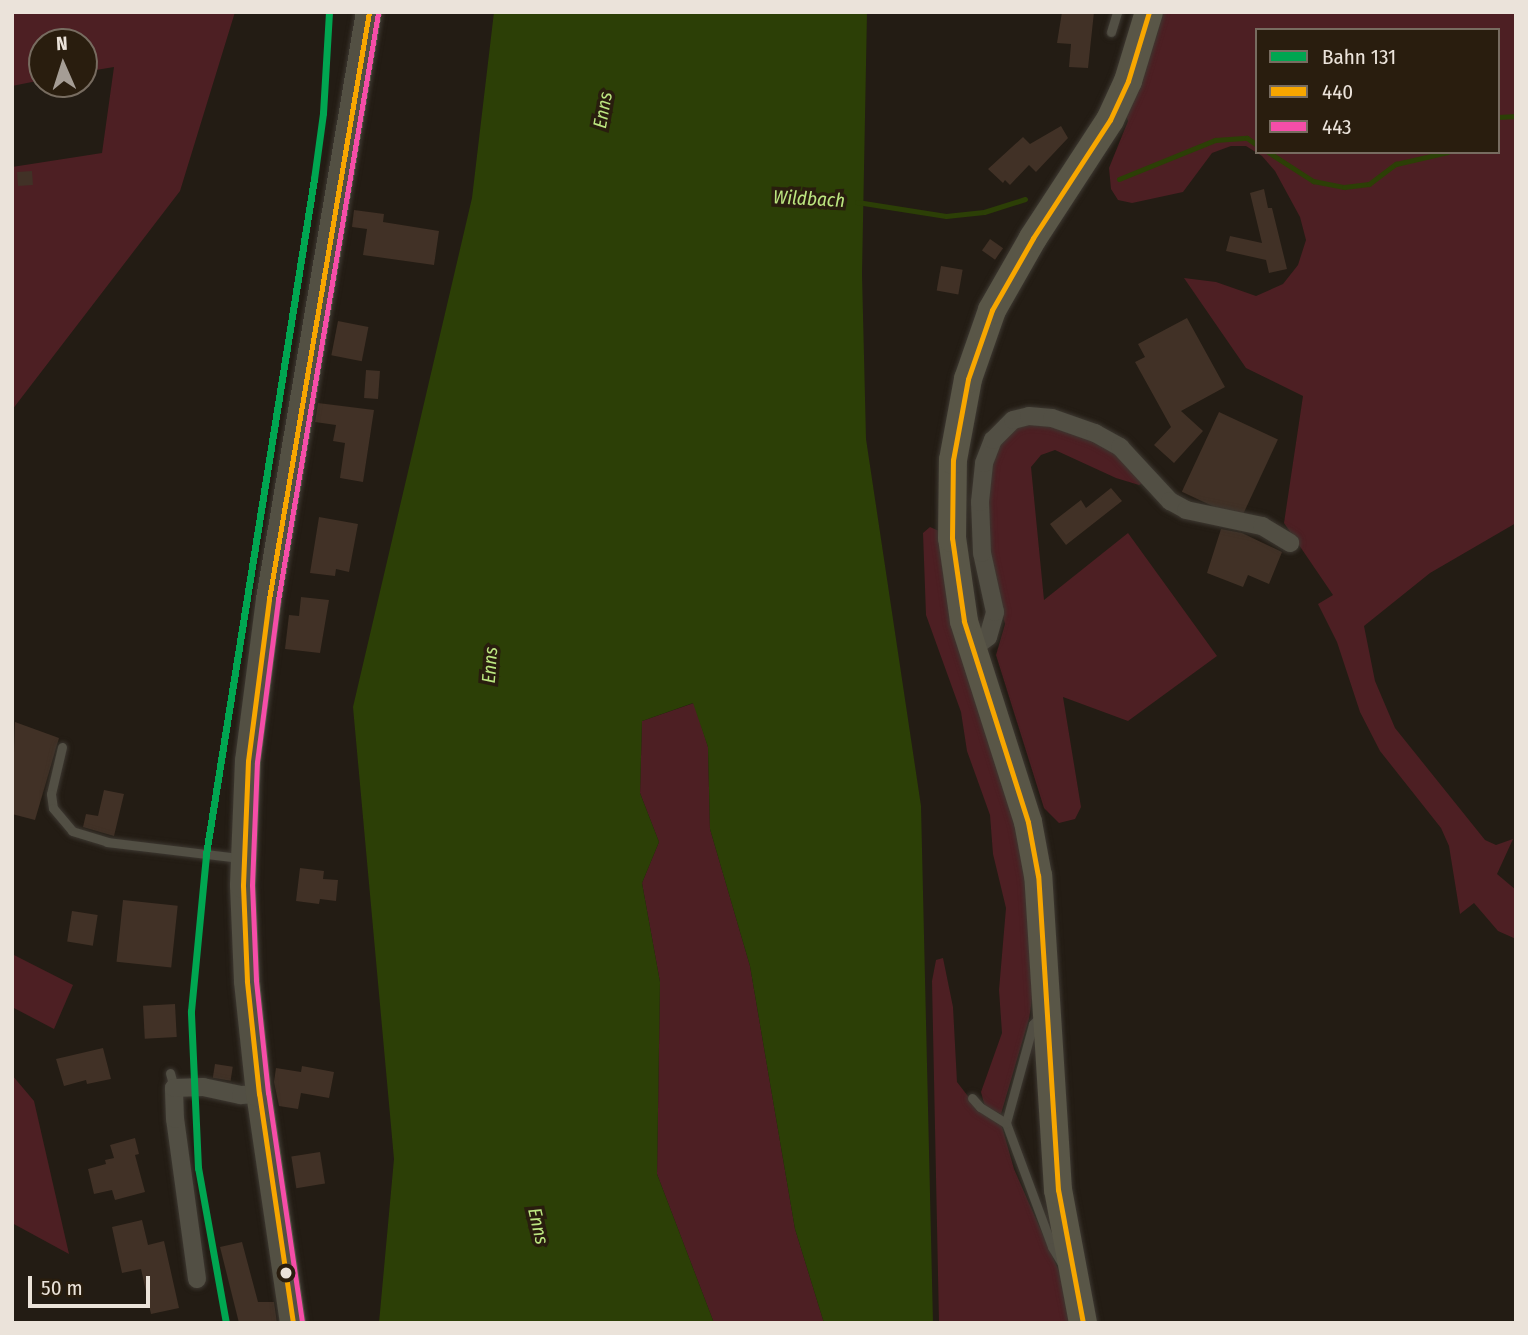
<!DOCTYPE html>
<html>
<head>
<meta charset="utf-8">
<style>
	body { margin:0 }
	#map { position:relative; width:1528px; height:1335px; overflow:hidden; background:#231c14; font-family:"Fira Sans Condensed",sans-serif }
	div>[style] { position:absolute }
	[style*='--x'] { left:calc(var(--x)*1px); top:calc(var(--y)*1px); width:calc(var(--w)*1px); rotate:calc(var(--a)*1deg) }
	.green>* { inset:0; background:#4d1f23 }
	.water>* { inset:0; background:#2c3f06 }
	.stream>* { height:5px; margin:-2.5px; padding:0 2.5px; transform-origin:2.5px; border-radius:2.5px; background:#2c3f06 }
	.building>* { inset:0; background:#413126; transform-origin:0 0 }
	.roads { filter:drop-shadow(0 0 2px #3d3831) drop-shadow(0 0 2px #3d3831) }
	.lane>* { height:9px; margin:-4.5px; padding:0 4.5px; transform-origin:4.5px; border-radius:4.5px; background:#524f44 }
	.street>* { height:18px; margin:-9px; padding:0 9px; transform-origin:9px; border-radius:9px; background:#524f44 }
	.secondary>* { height:26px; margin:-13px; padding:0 13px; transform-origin:13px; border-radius:13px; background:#535043 }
	.primary>* { height:28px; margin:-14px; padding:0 14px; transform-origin:14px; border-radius:14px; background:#595647 }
	.bus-1>* { height:5px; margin:-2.5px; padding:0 2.5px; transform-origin:2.5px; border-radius:2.5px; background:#f7a600 }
	.bus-2>* { height:5px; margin:-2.5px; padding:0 2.5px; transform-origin:2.5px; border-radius:2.5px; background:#f54da8 }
	.rail-1>* { height:7px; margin:-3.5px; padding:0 3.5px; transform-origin:3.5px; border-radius:3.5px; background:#00a651 }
	.dots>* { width:19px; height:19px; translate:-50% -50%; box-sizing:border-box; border:4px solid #291d0e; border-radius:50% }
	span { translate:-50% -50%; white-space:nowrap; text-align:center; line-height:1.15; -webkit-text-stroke:7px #291d0e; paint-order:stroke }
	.water-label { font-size:19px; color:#bce680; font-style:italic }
	.frame { position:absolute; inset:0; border:14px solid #ebe3da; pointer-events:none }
	.legend { position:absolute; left:1255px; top:28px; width:245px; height:126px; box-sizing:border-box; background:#291d0e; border:2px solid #776c60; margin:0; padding:9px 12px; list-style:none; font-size:21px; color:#ebe3da }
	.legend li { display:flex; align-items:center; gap:14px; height:35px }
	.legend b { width:35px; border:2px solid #776c60 }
	.north { position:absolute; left:28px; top:28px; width:70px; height:70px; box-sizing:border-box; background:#291d0e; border:2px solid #776c60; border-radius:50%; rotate:357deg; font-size:19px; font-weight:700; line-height:28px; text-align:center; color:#ebe3da }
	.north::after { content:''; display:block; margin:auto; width:24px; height:32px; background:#a59d95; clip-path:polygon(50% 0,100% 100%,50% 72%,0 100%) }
	.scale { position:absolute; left:28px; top:1276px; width:122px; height:32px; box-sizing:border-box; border:4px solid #ebe3da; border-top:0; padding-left:9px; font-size:21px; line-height:24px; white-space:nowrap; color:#ebe3da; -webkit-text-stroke:5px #291d0e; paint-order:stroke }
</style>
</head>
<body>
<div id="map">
	<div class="green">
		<div style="clip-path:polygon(12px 12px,235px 12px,180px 191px,12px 410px,12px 167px,102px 153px,114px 67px,84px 72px,84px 42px,42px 42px,42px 80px,12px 86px)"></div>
		<div style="clip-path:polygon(evenodd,1162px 12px,1516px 12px,1516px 523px,1430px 573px,1364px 626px,1375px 681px,1395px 728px,1485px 840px,1496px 845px,1513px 839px,1497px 874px,1516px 890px,1516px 939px,1498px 931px,1474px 903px,1460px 914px,1449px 846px,1441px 828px,1380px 751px,1360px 712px,1337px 642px,1318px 604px,1333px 595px,1284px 523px,1303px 396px,1246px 368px,1184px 278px,1216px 282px,1256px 296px,1283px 284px,1298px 265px,1306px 240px,1300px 217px,1275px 171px,1262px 156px,1246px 146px,1231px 146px,1212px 153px,1183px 192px,1132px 203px,1118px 200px,1111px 189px,1109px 168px,1128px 121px,1124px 111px,1157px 35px,1162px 12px,1257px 30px,1498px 30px,1498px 152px,1257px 152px,1257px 30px)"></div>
		<div style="clip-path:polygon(1036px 421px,1104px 441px,1143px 483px,1139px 485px,1116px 478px,1055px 450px,1041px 455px,1031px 467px,1044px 600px,1128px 533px,1217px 656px,1128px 721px,1063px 697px,1081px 807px,1075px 819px,1059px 823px,1044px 808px,996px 655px,1005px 624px,991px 569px,986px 482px,1002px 433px)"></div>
		<div style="clip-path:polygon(930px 527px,939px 531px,1023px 850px,1034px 986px,1029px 1019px,1001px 1114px,985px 1107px,981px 1092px,1002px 1033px,999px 990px,1006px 908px,993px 854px,990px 815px,967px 751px,961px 712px,926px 615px,923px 533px)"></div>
		<div style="clip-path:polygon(694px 703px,708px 747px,710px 829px,750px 966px,795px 1229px,824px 1323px,714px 1323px,657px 1174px,660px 982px,642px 883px,659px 842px,640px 793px,642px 721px)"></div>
		<div style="clip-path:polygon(12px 954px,73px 985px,54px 1029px,12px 1007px)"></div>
		<div style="clip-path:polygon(943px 958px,953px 1007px,957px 1082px,981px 1113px,1001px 1123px,1014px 1169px,1062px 1278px,1073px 1323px,939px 1323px,932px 981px,936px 960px)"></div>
		<div style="clip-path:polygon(12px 1075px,34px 1101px,69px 1254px,12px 1223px)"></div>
	</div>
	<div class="water">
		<div style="clip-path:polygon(494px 12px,867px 12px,862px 274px,866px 439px,921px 806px,933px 1323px,824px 1323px,795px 1229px,750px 966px,710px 829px,708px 747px,693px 703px,642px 721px,640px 793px,659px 842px,642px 883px,660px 982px,657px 1174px,714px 1323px,379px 1323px,394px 1159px,353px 707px,472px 198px)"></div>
	</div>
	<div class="stream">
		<div style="--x:1498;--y:117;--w:18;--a:-3"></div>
		<div style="--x:1268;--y:152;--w:54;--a:32.8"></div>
		<div style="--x:1313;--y:181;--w:32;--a:11"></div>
		<div style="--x:1344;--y:187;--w:25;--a:-7"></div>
		<div style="--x:1369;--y:184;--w:34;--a:-37"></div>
		<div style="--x:1396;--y:164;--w:53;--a:-13"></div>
		<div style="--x:1119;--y:179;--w:104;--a:-22.1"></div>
		<div style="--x:1215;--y:140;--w:32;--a:-4"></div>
		<div style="--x:1247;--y:138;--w:12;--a:35"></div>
		<div style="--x:857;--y:202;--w:90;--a:8.9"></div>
		<div style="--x:946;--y:216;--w:38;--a:-6"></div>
		<div style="--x:984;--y:212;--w:43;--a:-17.6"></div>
	</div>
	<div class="building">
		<div style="clip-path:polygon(1062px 12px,1094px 12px,1088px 68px,1069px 67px,1071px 44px,1057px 43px)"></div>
		<div style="clip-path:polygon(1061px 126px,1068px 138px,1036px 172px,1029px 165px,1010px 185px,1005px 180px,1003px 183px,988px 169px,1023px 137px,1030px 144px)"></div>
		<div style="left:32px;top:171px;width:14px;height:15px;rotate:86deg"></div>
		<div style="clip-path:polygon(1264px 189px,1268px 208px,1272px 208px,1287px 269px,1269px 273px,1266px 260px,1226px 251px,1230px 236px,1262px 243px,1250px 193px)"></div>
		<div style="clip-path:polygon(354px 210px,384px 214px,383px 222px,439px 231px,434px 265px,363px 255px,367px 229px,352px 227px)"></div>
		<div style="left:990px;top:239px;width:16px;height:14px;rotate:35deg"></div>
		<div style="left:941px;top:266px;width:22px;height:25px;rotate:10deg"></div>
		<div style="clip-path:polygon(1187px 318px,1225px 387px,1181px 411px,1203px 431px,1174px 463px,1154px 445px,1171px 427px,1135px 362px,1145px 357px,1138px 344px)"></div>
		<div style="left:338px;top:321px;width:31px;height:35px;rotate:11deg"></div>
		<div style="left:366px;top:370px;width:14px;height:28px;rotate:4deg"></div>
		<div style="clip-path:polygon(318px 403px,374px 410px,363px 482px,340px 478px,345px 443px,333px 441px,336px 425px,315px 422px)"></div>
		<div style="left:1219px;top:412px;width:65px;height:88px;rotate:25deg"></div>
		<div style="clip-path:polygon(1111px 488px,1122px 501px,1066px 545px,1050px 524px,1081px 500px,1086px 508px)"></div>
		<div style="clip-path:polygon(319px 517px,358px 524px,349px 572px,336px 569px,335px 576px,310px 573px)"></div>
		<div style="clip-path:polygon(1221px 529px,1242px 533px,1282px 552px,1269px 584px,1248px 575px,1243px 587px,1207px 573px)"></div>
		<div style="clip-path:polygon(301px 597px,329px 600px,320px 653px,285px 649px,289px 615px,299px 616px)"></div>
		<div style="clip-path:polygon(15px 722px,59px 738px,35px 820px,12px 814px)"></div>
		<div style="clip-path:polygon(104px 790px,124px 794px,114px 836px,83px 827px,86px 814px,98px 816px)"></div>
		<div style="clip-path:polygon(300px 868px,324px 871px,323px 879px,338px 880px,336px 901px,320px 899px,319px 904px,296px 901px)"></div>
		<div style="left:123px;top:900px;width:55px;height:62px;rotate:6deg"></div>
		<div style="left:72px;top:911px;width:26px;height:31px;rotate:9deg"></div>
		<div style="left:175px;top:1004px;width:33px;height:32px;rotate:87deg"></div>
		<div style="clip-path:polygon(103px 1048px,111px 1079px,87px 1084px,86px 1080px,64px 1086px,56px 1059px)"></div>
		<div style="left:215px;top:1064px;width:18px;height:14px;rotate:9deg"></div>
		<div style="clip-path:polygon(302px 1066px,334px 1072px,329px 1098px,301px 1093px,298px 1109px,279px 1106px,274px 1082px,276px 1068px,301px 1072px)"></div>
		<div style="clip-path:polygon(135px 1138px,139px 1154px,135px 1155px,145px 1192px,115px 1200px,112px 1190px,94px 1194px,88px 1169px,106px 1164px,105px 1160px,114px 1158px,110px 1145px)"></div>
		<div style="left:320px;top:1152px;width:32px;height:29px;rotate:81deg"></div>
		<div style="clip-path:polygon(142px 1220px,148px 1245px,164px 1241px,179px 1308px,151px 1314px,141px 1269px,122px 1273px,112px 1227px)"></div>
		<div style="clip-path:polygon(242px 1242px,258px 1302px,274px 1302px,277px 1323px,239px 1323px,220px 1247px)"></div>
	</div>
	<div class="roads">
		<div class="lane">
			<div style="--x:1111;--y:32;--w:21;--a:-73"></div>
			<div style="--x:62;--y:747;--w:48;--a:103.2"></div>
			<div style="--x:51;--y:794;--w:14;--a:82"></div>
			<div style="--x:53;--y:808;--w:30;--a:50"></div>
			<div style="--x:72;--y:831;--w:37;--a:17"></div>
			<div style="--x:107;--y:842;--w:134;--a:6.9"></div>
			<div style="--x:1042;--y:1015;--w:13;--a:135"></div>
			<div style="--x:1033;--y:1024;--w:103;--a:105.3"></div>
			<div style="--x:1006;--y:1123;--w:132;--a:69.6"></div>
			<div style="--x:1052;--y:1247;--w:21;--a:59"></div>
			<div style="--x:170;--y:1073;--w:16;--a:75"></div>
			<div style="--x:972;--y:1098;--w:12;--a:48"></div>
			<div style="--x:980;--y:1107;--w:31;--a:32"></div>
		</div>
		<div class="street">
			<div style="--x:972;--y:649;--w:20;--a:-37"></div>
			<div style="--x:988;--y:637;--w:26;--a:-74"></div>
			<div style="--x:995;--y:612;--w:60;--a:-102.4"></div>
			<div style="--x:982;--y:553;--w:51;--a:-92.2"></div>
			<div style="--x:980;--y:502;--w:39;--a:-84"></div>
			<div style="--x:984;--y:463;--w:25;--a:-69"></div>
			<div style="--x:993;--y:440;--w:28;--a:-45"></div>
			<div style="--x:1013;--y:420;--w:16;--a:-14"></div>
			<div style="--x:1029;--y:416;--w:23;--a:5"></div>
			<div style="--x:1052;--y:418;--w:46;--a:19.2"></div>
			<div style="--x:1095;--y:433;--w:29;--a:29"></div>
			<div style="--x:1120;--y:447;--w:74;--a:47.2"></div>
			<div style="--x:1170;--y:501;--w:18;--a:29"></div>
			<div style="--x:1186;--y:510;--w:78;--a:11.9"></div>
			<div style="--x:1262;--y:526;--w:33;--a:31"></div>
			<div style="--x:197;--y:1279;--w:162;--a:-97.8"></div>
			<div style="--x:175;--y:1119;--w:31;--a:-92"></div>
			<div style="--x:174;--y:1088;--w:29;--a:-2"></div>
			<div style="--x:203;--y:1087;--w:39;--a:12"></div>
			<div style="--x:241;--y:1095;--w:18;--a:-3"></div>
		</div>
		<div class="secondary">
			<div style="--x:293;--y:1323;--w:232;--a:-98.4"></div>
			<div style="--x:259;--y:1094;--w:114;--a:-96.1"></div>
			<div style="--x:247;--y:981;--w:96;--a:-92.4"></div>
			<div style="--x:243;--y:885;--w:124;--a:-87.7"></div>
			<div style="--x:248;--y:761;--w:163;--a:-82.6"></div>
			<div style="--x:269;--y:599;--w:595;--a:-80.33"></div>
		</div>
		<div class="primary">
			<div style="--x:1083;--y:1323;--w:135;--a:-100.6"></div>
			<div style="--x:1058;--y:1190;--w:315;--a:-93.6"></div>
			<div style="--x:1038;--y:876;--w:55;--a:-100.5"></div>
			<div style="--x:1028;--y:822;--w:211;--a:-107.7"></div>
			<div style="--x:964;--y:621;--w:84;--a:-98.2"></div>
			<div style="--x:952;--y:538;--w:78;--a:-89.3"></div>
			<div style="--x:953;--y:460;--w:82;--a:-79.5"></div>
			<div style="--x:968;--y:379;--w:73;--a:-70.8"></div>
			<div style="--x:992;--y:310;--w:83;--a:-60.3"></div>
			<div style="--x:1033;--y:238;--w:141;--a:-56.9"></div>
			<div style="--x:1110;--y:120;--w:43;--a:-65.2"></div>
			<div style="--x:1128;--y:81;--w:72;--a:-73.1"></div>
		</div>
	</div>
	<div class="bus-1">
		<div style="--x:293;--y:1323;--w:232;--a:-98.4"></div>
		<div style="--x:259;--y:1094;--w:114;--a:-96.1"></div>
		<div style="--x:247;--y:981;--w:96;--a:-92.4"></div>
		<div style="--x:243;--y:885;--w:124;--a:-87.7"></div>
		<div style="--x:248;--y:761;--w:163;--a:-82.6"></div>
		<div style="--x:269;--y:599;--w:595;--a:-80.33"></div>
		<div style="--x:1083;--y:1323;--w:135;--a:-100.6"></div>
		<div style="--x:1058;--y:1190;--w:315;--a:-93.6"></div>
		<div style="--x:1038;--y:876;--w:55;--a:-100.5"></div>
		<div style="--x:1028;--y:822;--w:211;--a:-107.7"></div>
		<div style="--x:964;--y:621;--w:84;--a:-98.2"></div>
		<div style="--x:952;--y:538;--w:78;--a:-89.3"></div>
		<div style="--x:953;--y:460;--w:82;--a:-79.5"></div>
		<div style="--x:968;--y:379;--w:73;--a:-70.8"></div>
		<div style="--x:992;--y:310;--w:83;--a:-60.3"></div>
		<div style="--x:1033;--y:238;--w:141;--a:-56.9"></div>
		<div style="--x:1110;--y:120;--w:43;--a:-65.2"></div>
		<div style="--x:1128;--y:81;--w:72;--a:-73.1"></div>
	</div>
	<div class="bus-2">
		<div style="--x:302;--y:1322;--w:232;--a:-98.4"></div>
		<div style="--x:268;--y:1093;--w:114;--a:-96.1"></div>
		<div style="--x:256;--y:980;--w:95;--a:-92.4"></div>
		<div style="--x:252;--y:885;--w:123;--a:-87.7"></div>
		<div style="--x:257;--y:762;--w:163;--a:-82.6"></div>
		<div style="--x:278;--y:600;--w:595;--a:-80.33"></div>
	</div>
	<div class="rail-1">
		<div style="--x:226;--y:1323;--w:158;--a:-100.2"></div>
		<div style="--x:198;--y:1168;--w:157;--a:-92.6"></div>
		<div style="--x:191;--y:1011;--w:158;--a:-84.5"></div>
		<div style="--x:206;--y:854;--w:684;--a:-80.91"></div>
		<div style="--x:314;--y:179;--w:67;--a:-82.2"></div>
		<div style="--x:323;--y:113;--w:101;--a:-86.6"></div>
	</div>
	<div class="dots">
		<div style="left:286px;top:1273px;background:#ebe3da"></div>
	</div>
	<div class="water-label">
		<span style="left:603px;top:110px;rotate:-80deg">Enns</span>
		<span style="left:809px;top:199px;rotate:3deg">Wildbach</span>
		<span style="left:490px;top:665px;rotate:-86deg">Enns</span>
		<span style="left:538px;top:1226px;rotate:77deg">Enns</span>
	</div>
	<div class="frame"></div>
	<ul class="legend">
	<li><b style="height:9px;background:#00a651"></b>Bahn 131</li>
	<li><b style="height:9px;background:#f7a600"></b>440</li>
	<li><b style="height:9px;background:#f54da8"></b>443</li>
	</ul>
	<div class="north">N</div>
	<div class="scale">50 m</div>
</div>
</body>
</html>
